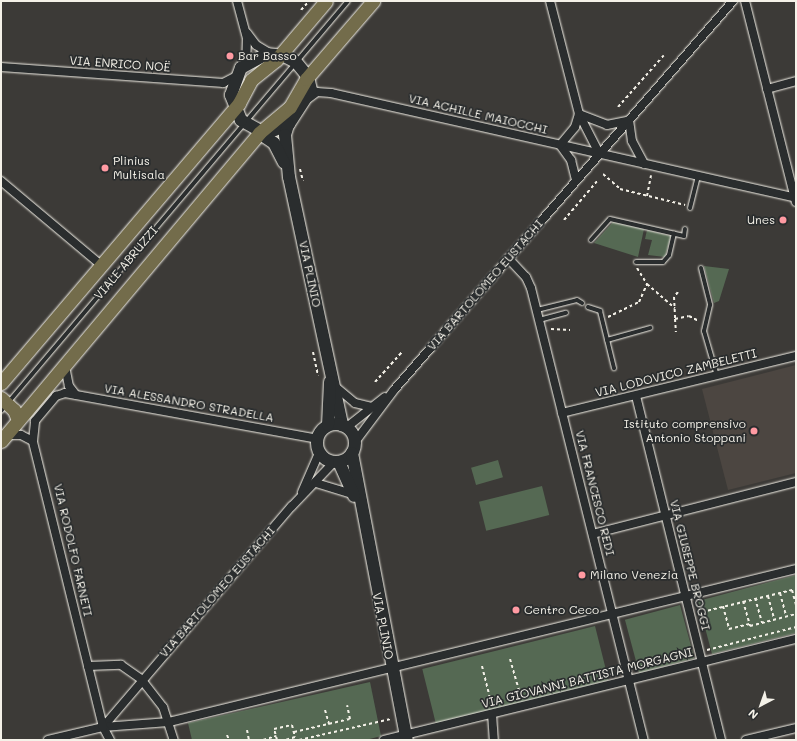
<!DOCTYPE html>
<html>
<head>
<meta charset="utf-8">
<style>
	body { margin:0 }
	#map { position:relative; width:797px; height:741px; overflow:hidden; background:#3c3a37; font-family:Mali,sans-serif }
	div>[style] { position:absolute }
	[style*='--x'] { left:calc(var(--x)*1px); top:calc(var(--y)*1px); width:calc(var(--w)*1px); rotate:calc(var(--a)*1deg) }
	.built>* { inset:0; background:#4c4641 }
	.green>* { inset:0; background:#556953; transform-origin:0 0 }
	.path>* { height:2px; margin-top:-1px; transform-origin:0; background:repeating-linear-gradient(90deg,#f4f1e8 0 3px,transparent 0 6px) }
	.roads { filter:drop-shadow(0 0 1px #f4f1e8) drop-shadow(0 0 1px #f4f1e8) }
	.lane>* { height:4px; margin:-2px; padding:0 2px; transform-origin:2px; border-radius:2px; background:#2a2d2e }
	.street>* { height:8px; margin:-4px; padding:0 4px; transform-origin:4px; border-radius:4px; background:#2a2d2e }
	.secondary>* { height:12px; margin:-6px; padding:0 6px; transform-origin:6px; border-radius:6px; background:#2a2d2e }
	.secondary>.ring { margin:-6px; padding:0; box-sizing:content-box; background:none; border:12px solid #2a2d2e; border-radius:50% }
	.primary>* { height:13px; margin:-6.5px; padding:0 6.5px; transform-origin:6.5px; border-radius:6.5px; background:#736c4b }
	.dots>* { width:11px; height:11px; translate:-50% -50%; box-sizing:border-box; border:2px solid #2a2d2e; border-radius:50% }
	span { translate:-50% -50%; white-space:nowrap; text-align:center; line-height:1.15; -webkit-text-stroke:3.5px #2a2d2e; paint-order:stroke }
	.poi-label { font-size:12px; color:#f4f1e8 }
	.left { translate:0 -50%; text-align:left }
	.right { translate:-100% -50%; text-align:right }
	.street-label { font-size:12px; color:#f4f1e8 }
	.frame { position:absolute; inset:0; border:2px solid #f4f1e8; pointer-events:none }
	.north { position:absolute; left:741px; top:685px; width:40px; height:40px; -webkit-text-stroke:3px #2a2d2e; paint-order:stroke; rotate:221deg; font-size:11px; font-weight:700; line-height:16px; text-align:center; color:#f4f1e8 }
	.north::after { content:''; display:block; margin:auto; width:14px; height:18px; background:#f4f1e8; clip-path:polygon(50% 0,100% 100%,50% 72%,0 100%) }
</style>
</head>
<body>
<div id="map">
	<div class="built">
		<div style="clip-path:polygon(796px 365px,796px 473px,728px 490px,702px 389px)"></div>
	</div>
	<div class="green">
		<div style="clip-path:polygon(613px 222px,644px 229px,638px 257px,594px 243px)"></div>
		<div style="clip-path:polygon(647px 230px,671px 236px,665px 257px,648px 255px,652px 240px,645px 239px)"></div>
		<div style="clip-path:polygon(704px 266px,729px 269px,719px 301px,714px 303px)"></div>
		<div style="left:498px;top:460px;width:18px;height:28px;rotate:74deg"></div>
		<div style="left:542px;top:486px;width:30px;height:65px;rotate:76deg"></div>
		<div style="clip-path:polygon(796px 575px,796px 633px,712px 654px,698px 601px)"></div>
		<div style="left:680px;top:605px;width:55px;height:57px;rotate:75deg"></div>
		<div style="left:595px;top:626px;width:56px;height:178px;rotate:76deg"></div>
		<div style="clip-path:polygon(370px 682px,381px 736px,366px 740px,192px 740px,188px 723px)"></div>
	</div>
	<div class="path">
		<div style="--x:301;--y:10;--w:12;--a:-48"></div>
		<div style="--x:618;--y:107;--w:69;--a:-48.5"></div>
		<div style="--x:300;--y:169;--w:12;--a:76"></div>
		<div style="--x:603;--y:174;--w:23;--a:41"></div>
		<div style="--x:620;--y:189;--w:67;--a:13.8"></div>
		<div style="--x:647;--y:196;--w:21;--a:-79"></div>
		<div style="--x:564;--y:220;--w:52;--a:-49.6"></div>
		<div style="--x:637;--y:268;--w:19;--a:58"></div>
		<div style="--x:647;--y:284;--w:37;--a:41"></div>
		<div style="--x:678;--y:292;--w:6;--a:129"></div>
		<div style="--x:674;--y:297;--w:22;--a:87"></div>
		<div style="--x:675;--y:319;--w:14;--a:-12"></div>
		<div style="--x:689;--y:316;--w:11;--a:27"></div>
		<div style="--x:608;--y:317;--w:34;--a:-26"></div>
		<div style="--x:639;--y:302;--w:20;--a:-66"></div>
		<div style="--x:675;--y:319;--w:13;--a:86"></div>
		<div style="--x:551;--y:329;--w:19;--a:3"></div>
		<div style="--x:313;--y:352;--w:24;--a:78"></div>
		<div style="--x:375;--y:382;--w:40;--a:-48"></div>
		<div style="--x:792;--y:590;--w:16;--a:75"></div>
		<div style="--x:780;--y:593;--w:24;--a:75"></div>
		<div style="--x:768;--y:596;--w:24;--a:75"></div>
		<div style="--x:755;--y:598;--w:25;--a:74"></div>
		<div style="--x:743;--y:601;--w:26;--a:74"></div>
		<div style="--x:750;--y:626;--w:48;--a:-14.6"></div>
		<div style="--x:723;--y:606;--w:24;--a:75"></div>
		<div style="--x:729;--y:629;--w:21;--a:-14"></div>
		<div style="--x:702;--y:612;--w:97;--a:-13.7"></div>
		<div style="--x:707;--y:650;--w:92;--a:-14.5"></div>
		<div style="--x:510;--y:659;--w:33;--a:74"></div>
		<div style="--x:482;--y:666;--w:34;--a:76"></div>
		<div style="--x:635;--y:668;--w:58;--a:-14"></div>
		<div style="--x:575;--y:683;--w:45;--a:-14"></div>
		<div style="--x:325;--y:710;--w:15;--a:74"></div>
		<div style="--x:247;--y:730;--w:10;--a:79"></div>
		<div style="--x:294;--y:732;--w:57;--a:-13.1"></div>
		<div style="--x:350;--y:719;--w:14;--a:-102"></div>
		<div style="--x:227;--y:735;--w:5;--a:68"></div>
		<div style="--x:263;--y:740;--w:14;--a:-17"></div>
		<div style="--x:277;--y:740;--w:11;--a:-105"></div>
		<div style="--x:274;--y:729;--w:18;--a:-13"></div>
		<div style="--x:292;--y:725;--w:12;--a:76"></div>
		<div style="--x:295;--y:737;--w:10;--a:163"></div>
		<div style="--x:299;--y:740;--w:94;--a:-12.9"></div>
	</div>
	<div class="roads">
		<div class="lane">
			<div style="--x:690;--y:208;--w:33;--a:-76"></div>
			<div style="--x:591;--y:240;--w:28;--a:-48"></div>
			<div style="--x:610;--y:219;--w:76;--a:12.9"></div>
			<div style="--x:684;--y:236;--w:7;--a:-82"></div>
			<div style="--x:636;--y:262;--w:27;--a:0"></div>
			<div style="--x:663;--y:262;--w:9;--a:-49"></div>
			<div style="--x:669;--y:255;--w:22;--a:-77"></div>
			<div style="--x:701;--y:268;--w:38;--a:76"></div>
			<div style="--x:710;--y:305;--w:27;--a:103"></div>
			<div style="--x:704;--y:331;--w:47;--a:73.9"></div>
			<div style="--x:588;--y:307;--w:13;--a:18"></div>
			<div style="--x:600;--y:311;--w:59;--a:76.2"></div>
			<div style="--x:537;--y:310;--w:41;--a:-14"></div>
			<div style="--x:577;--y:300;--w:6;--a:31"></div>
			<div style="--x:539;--y:320;--w:28;--a:-15"></div>
			<div style="--x:607;--y:340;--w:45;--a:-15.6"></div>
			<div style="--x:1;--y:411;--w:537;--a:-49.76"></div>
		</div>
		<div class="street">
			<div style="--x:237;--y:1;--w:38;--a:75"></div>
			<div style="--x:247;--y:38;--w:25;--a:92"></div>
			<div style="--x:550;--y:1;--w:117;--a:75.6"></div>
			<div style="--x:579;--y:114;--w:44;--a:62.9"></div>
			<div style="--x:745;--y:1;--w:207;--a:75.8"></div>
			<div style="--x:247;--y:33;--w:15;--a:53"></div>
			<div style="--x:256;--y:45;--w:17;--a:31"></div>
			<div style="--x:1;--y:67;--w:223;--a:4.1"></div>
			<div style="--x:223;--y:83;--w:13;--a:-27"></div>
			<div style="--x:767;--y:89;--w:30;--a:-15"></div>
			<div style="--x:309;--y:98;--w:10;--a:-37"></div>
			<div style="--x:317;--y:92;--w:14;--a:4"></div>
			<div style="--x:331;--y:93;--w:477;--a:12.7"></div>
			<div style="--x:579;--y:114;--w:30;--a:21"></div>
			<div style="--x:607;--y:125;--w:19;--a:-12"></div>
			<div style="--x:629;--y:120;--w:21;--a:82"></div>
			<div style="--x:632;--y:141;--w:26;--a:62"></div>
			<div style="--x:560;--y:145;--w:19;--a:54"></div>
			<div style="--x:571;--y:160;--w:21;--a:76"></div>
			<div style="--x:560;--y:145;--w:23;--a:-50"></div>
			<div style="--x:575;--y:127;--w:14;--a:-73"></div>
			<div style="--x:1;--y:181;--w:131;--a:40"></div>
			<div style="--x:508;--y:258;--w:26;--a:47"></div>
			<div style="--x:526;--y:277;--w:12;--a:66"></div>
			<div style="--x:531;--y:288;--w:466;--a:76"></div>
			<div style="--x:65;--y:366;--w:20;--a:79"></div>
			<div style="--x:69;--y:386;--w:11;--a:52"></div>
			<div style="--x:337;--y:388;--w:23;--a:40"></div>
			<div style="--x:355;--y:403;--w:18;--a:13"></div>
			<div style="--x:636;--y:396;--w:354;--a:76.1"></div>
			<div style="--x:562;--y:413;--w:241;--a:-13.7"></div>
			<div style="--x:347;--y:427;--w:48;--a:-38.3"></div>
			<div style="--x:5;--y:435;--w:16;--a:0"></div>
			<div style="--x:21;--y:435;--w:13;--a:27"></div>
			<div style="--x:355;--y:442;--w:65;--a:-53.1"></div>
			<div style="--x:394;--y:390;--w:516;--a:-48.93"></div>
			<div style="--x:316;--y:483;--w:39;--a:17"></div>
			<div style="--x:302;--y:492;--w:43;--a:-66.4"></div>
			<div style="--x:593;--y:534;--w:210;--a:-14.4"></div>
			<div style="--x:88;--y:666;--w:33;--a:-2"></div>
			<div style="--x:121;--y:665;--w:24;--a:35"></div>
			<div style="--x:141;--y:679;--w:36;--a:52"></div>
			<div style="--x:163;--y:707;--w:35;--a:72"></div>
			<div style="--x:492;--y:714;--w:26;--a:86"></div>
			<div style="--x:103;--y:727;--w:291;--a:-49.5"></div>
			<div style="--x:292;--y:506;--w:61;--a:-46.3"></div>
			<div style="--x:48;--y:740;--w:57;--a:-13.3"></div>
			<div style="--x:103;--y:727;--w:66;--a:-4.3"></div>
			<div style="--x:169;--y:722;--w:645;--a:-13.71"></div>
			<div style="--x:110;--y:740;--w:15;--a:-118"></div>
			<div style="--x:103;--y:727;--w:294;--a:-103.8"></div>
			<div style="--x:33;--y:441;--w:20;--a:-84"></div>
			<div style="--x:35;--y:421;--w:33;--a:-50"></div>
			<div style="--x:56;--y:396;--w:9;--a:-18"></div>
			<div style="--x:65;--y:393;--w:256;--a:10.3"></div>
			<div style="--x:384;--y:740;--w:424;--a:-13.8"></div>
			<div style="--x:746;--y:740;--w:51;--a:-13.5"></div>
		</div>
		<div class="secondary">
			<div style="--x:266;--y:54;--w:18;--a:6"></div>
			<div style="--x:284;--y:56;--w:13;--a:27"></div>
			<div style="--x:296;--y:62;--w:19;--a:51"></div>
			<div style="--x:308;--y:77;--w:13;--a:77"></div>
			<div style="--x:311;--y:90;--w:40;--a:122.9"></div>
			<div style="--x:289;--y:124;--w:25;--a:157"></div>
			<div style="--x:266;--y:134;--w:29;--a:-151"></div>
			<div style="--x:241;--y:120;--w:27;--a:-112"></div>
			<div style="--x:231;--y:95;--w:29;--a:-70"></div>
			<div style="--x:241;--y:68;--w:29;--a:-29"></div>
			<div style="--x:288;--y:125;--w:10;--a:107"></div>
			<div style="--x:285;--y:135;--w:42;--a:84.6"></div>
			<div style="--x:289;--y:177;--w:254;--a:77.9"></div>
			<div style="--x:259;--y:133;--w:18;--a:34"></div>
			<div style="--x:274;--y:143;--w:22;--a:63"></div>
			<div class="ring" style="left:317px;top:424px;width:26px;height:26px"></div>
			<div style="--x:328;--y:425;--w:43;--a:-87.3"></div>
			<div style="--x:352;--y:453;--w:292;--a:79.2"></div>
			<div style="--x:339;--y:462;--w:37;--a:66"></div>
		</div>
		<div class="primary">
			<div style="--x:1;--y:383;--w:367;--a:-49.6"></div>
			<div style="--x:239;--y:103;--w:26;--a:-62"></div>
			<div style="--x:251;--y:80;--w:32;--a:-39"></div>
			<div style="--x:276;--y:60;--w:77;--a:-49.7"></div>
			<div style="--x:1;--y:398;--w:18;--a:43"></div>
			<div style="--x:14;--y:410;--w:11;--a:68"></div>
			<div style="--x:1;--y:441;--w:402;--a:-50"></div>
			<div style="--x:259;--y:133;--w:40;--a:-40"></div>
			<div style="--x:290;--y:107;--w:32;--a:-60"></div>
			<div style="--x:306;--y:79;--w:103;--a:-49.3"></div>
		</div>
	</div>
	<div class="dots">
		<div style="left:230px;top:56px;background:#ff9aa2"></div>
		<div style="left:105px;top:168px;background:#ff9aa2"></div>
		<div style="left:783px;top:220px;background:#ff9aa2"></div>
		<div style="left:754px;top:431px;background:#ff9aa2"></div>
		<div style="left:582px;top:575px;background:#ff9aa2"></div>
		<div style="left:516px;top:610px;background:#ff9aa2"></div>
	</div>
	<div class="poi-label">
		<span class="left" style="left:238px;top:56px">Bar Basso</span>
		<span class="left" style="left:113px;top:168px">Plinius<br>Multisala</span>
		<span class="right" style="left:775px;top:220px">Unes</span>
		<span class="right" style="left:746px;top:431px">Istituto comprensivo<br>Antonio Stoppani</span>
		<span class="left" style="left:590px;top:575px">Milano Venezia</span>
		<span class="left" style="left:524px;top:610px">Centro Ceco</span>
	</div>
	<div class="street-label">
		<span style="left:120px;top:64px;rotate:4deg">VIA ENRICO NOË</span>
		<span style="left:478px;top:114px;rotate:13deg">VIA ACHILLE MAIOCCHI</span>
		<span style="left:126px;top:263px;rotate:-50deg">VIALE ABRUZZI</span>
		<span style="left:310px;top:274px;rotate:78deg">VIA PLINIO</span>
		<span style="left:485px;top:285px;rotate:-49deg">VIA BARTOLOMEO EUSTACHI</span>
		<span style="left:676px;top:373px;rotate:-14deg">VIA LODOVICO ZAMBELETTI</span>
		<span style="left:189px;top:403px;rotate:10deg">VIA ALESSANDRO STRADELLA</span>
		<span style="left:595px;top:493px;rotate:76deg">VIA FRANCESCO REDI</span>
		<span style="left:73px;top:550px;rotate:77deg">VIA RODOLFO FARNETI</span>
		<span style="left:690px;top:565px;rotate:76deg">VIA GIUSEPPE BROGGI</span>
		<span style="left:217px;top:592px;rotate:-49deg">VIA BARTOLOMEO EUSTACHI</span>
		<span style="left:383px;top:626px;rotate:79deg">VIA PLINIO</span>
		<span style="left:587px;top:678px;rotate:-14deg">VIA GIOVANNI BATTISTA MORGAGNI</span>
	</div>
	<div class="frame"></div>
	<div class="north">N</div>
</div>
</body>
</html>
